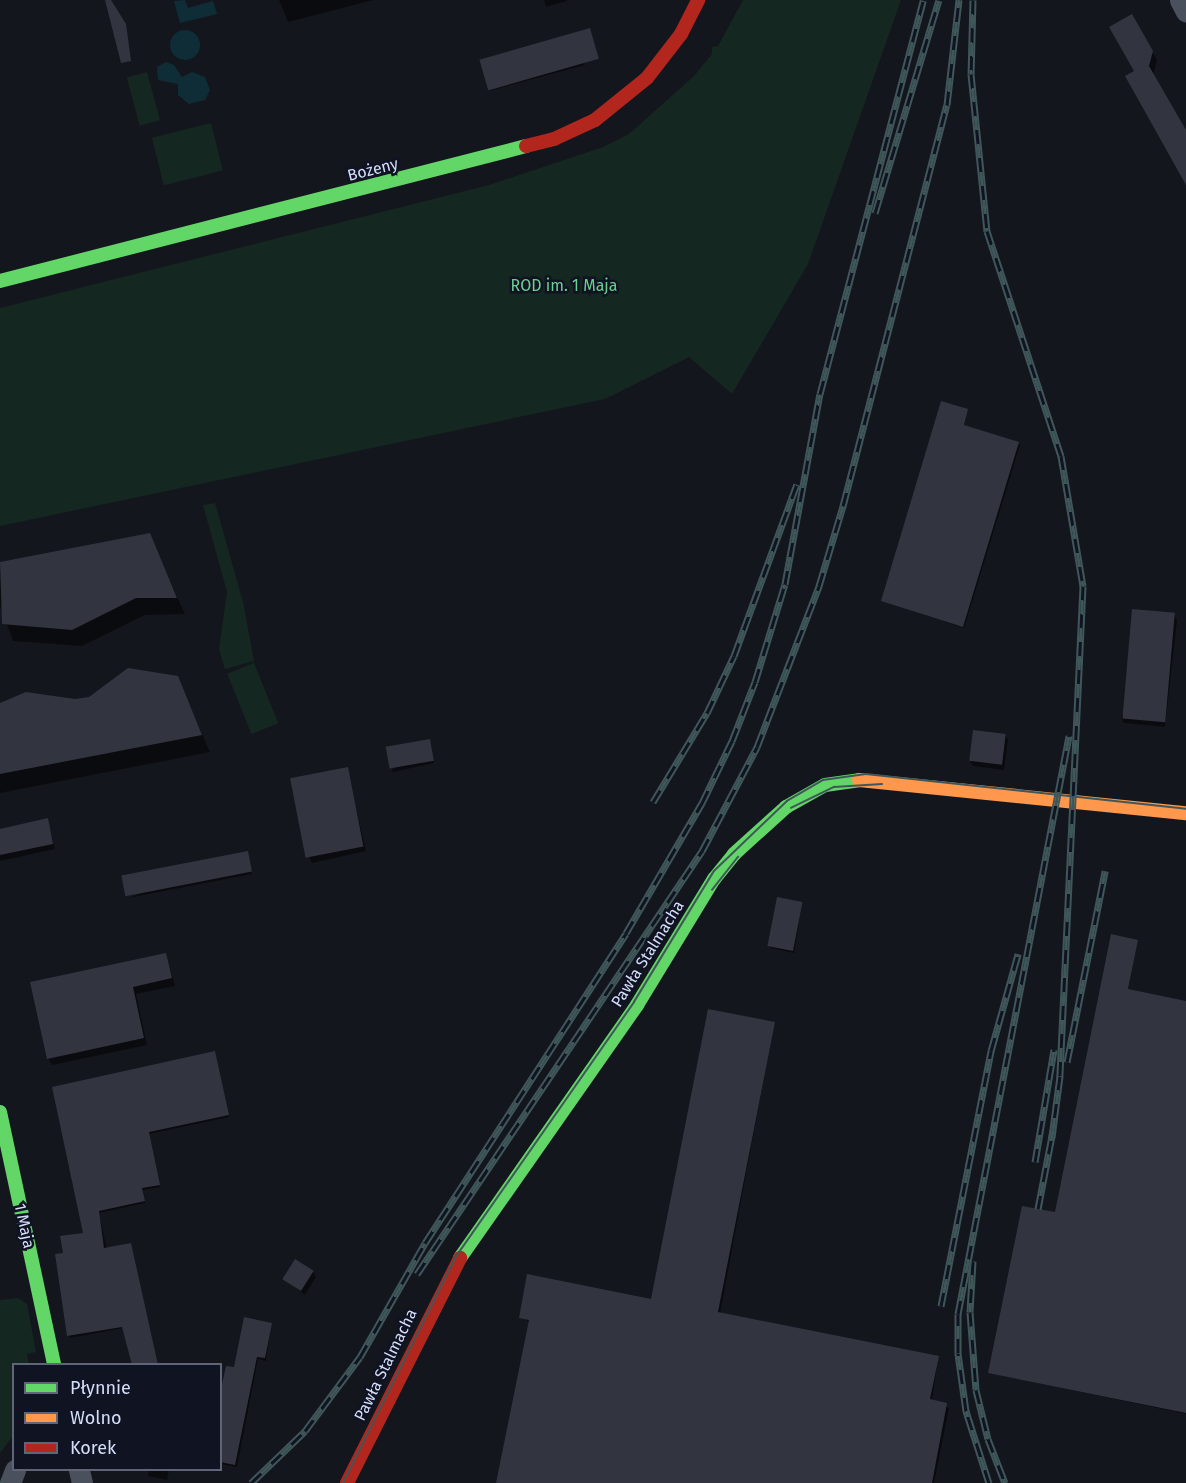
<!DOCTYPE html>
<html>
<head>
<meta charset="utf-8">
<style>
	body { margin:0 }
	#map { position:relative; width:1186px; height:1483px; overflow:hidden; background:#14161d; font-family:"Fira Sans",sans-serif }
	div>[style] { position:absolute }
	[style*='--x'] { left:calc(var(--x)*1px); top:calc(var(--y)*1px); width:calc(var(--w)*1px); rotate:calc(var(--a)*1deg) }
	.green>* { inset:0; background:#142720; transform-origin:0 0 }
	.water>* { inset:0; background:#0f2d37 }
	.round { border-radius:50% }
	.shadow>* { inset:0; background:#0007 }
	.building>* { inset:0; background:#32353f; transform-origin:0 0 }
	.street>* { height:21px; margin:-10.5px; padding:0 10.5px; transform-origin:10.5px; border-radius:10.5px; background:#4a505c }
	.fast>* { height:14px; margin:-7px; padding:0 7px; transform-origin:7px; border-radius:7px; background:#63d668 }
	.slow>* { height:14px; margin:-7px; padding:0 7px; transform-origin:7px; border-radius:7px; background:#ff974d }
	.jam>* { height:14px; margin:-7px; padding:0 7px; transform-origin:7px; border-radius:7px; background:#b3261e }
	.tram>* { height:1.5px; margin:-0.75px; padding:0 0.75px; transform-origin:0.75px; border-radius:0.75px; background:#3f5759 }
	.rail>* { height:7px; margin-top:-3.5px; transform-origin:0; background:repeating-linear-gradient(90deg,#101321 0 14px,#3f5759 0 28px); box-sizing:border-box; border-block:2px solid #3f5759 }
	span { translate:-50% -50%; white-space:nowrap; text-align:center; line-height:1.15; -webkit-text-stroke:5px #101321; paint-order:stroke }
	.street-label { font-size:16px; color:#d5defa }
	.park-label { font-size:16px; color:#6ad191 }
	.legend { position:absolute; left:12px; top:1363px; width:210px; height:108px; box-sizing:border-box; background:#101321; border:2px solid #5f6478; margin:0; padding:8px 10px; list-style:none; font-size:18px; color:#d5defa }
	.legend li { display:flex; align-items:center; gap:12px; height:30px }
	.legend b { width:30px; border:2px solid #5f6478 }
</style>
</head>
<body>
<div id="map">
	<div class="green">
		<div style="clip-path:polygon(743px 0,901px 0,808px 264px,732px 394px,689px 357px,605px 399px,0 526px,0 308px,489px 185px,603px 147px,629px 134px,694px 76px,712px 54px,712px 47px,718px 46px)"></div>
		<div style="left:147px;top:72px;width:50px;height:21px;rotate:75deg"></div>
		<div style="left:211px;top:123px;width:49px;height:61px;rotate:76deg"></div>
		<div style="clip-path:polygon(215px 503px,243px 602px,254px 661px,225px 669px,219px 649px,227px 592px,203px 505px)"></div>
		<div style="left:254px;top:663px;width:65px;height:29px;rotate:68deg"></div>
		<div style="clip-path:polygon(18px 1298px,27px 1304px,36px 1352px,27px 1354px,29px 1364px,14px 1364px,13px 1436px,0 1453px,0 1300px)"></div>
	</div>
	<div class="water">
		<div style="clip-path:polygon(185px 0,188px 8px,213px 1px,217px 14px,180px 23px,174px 1px)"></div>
		<div class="round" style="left:170px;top:30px;width:30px;height:30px"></div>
		<div style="clip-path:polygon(166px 62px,174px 65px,182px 77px,192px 72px,205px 77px,210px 90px,205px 100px,189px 104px,178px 95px,178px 84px,158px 80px,157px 67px)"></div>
	</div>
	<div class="shadow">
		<div style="clip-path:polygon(279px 0,373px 0,288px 22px)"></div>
		<div style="clip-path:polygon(544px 0,567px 0,567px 1px,546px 7px)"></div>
		<div style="clip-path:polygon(1131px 16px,1157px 60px,1153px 75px,1186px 134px,1186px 183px,1136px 72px)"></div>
		<div style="clip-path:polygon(576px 35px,585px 65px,489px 91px,488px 89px)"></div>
		<div style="clip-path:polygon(967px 410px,964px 427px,1020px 445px,964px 628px,882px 601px)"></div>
		<div style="clip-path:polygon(149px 535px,185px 614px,145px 615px,82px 646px,13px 641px,0 606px,0 564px)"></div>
		<div style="clip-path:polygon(1174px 615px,1177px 620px,1165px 727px,1124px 723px,1121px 717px)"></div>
		<div style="clip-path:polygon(177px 678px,210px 752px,0 793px,0 705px,75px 701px)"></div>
		<div style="clip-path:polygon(1005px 735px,1008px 740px,1004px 770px,973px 766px,970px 761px)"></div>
		<div style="clip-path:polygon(430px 743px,434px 763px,393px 772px,392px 770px)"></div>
		<div style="clip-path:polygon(347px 769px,366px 851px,312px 863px,309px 857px)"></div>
		<div style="clip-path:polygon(47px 820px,55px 849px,0 861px,0 830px)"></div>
		<div style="clip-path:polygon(248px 855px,252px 874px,128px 898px)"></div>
		<div style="clip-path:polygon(802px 903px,794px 953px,771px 948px,769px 946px)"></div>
		<div style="clip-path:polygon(1137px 941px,1128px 991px,1186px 1003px,1186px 1414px,990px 1373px,1057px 1214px)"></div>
		<div style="clip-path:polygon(166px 955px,175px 986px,136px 994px,147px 1045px,52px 1065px,48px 1058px)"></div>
		<div style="clip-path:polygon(774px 1024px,720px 1314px,938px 1358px,932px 1401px,949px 1408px,934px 1483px,498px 1483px,530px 1322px,520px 1317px,652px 1301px)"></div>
		<div style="clip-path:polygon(215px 1055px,229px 1117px,149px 1134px,160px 1187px,143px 1190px,145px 1203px,99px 1213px,124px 1328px,70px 1338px,57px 1256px,65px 1254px,85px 1234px,53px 1088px)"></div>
		<div style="clip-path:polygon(313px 1272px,316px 1277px,305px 1295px,284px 1279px)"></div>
		<div style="clip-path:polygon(271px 1324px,266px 1361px,258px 1359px,237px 1467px,220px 1464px,220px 1401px)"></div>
		<div style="clip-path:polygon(149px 1470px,169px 1470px,167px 1480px,148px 1476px)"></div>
	</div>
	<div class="building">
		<div style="clip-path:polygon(105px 0,111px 0,126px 24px,131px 61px,121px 63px)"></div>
		<div style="clip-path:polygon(1132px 14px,1153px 51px,1149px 66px,1186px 130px,1186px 185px,1125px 76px,1134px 71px,1109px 27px)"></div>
		<div style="left:590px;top:28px;width:32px;height:115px;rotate:74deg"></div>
		<div style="clip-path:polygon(941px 401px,968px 409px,964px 425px,1019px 442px,963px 627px,881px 601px)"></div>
		<div style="clip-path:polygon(150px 533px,177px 598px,136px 598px,72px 630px,2px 624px,0 562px)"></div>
		<div style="left:1132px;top:609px;width:43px;height:110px;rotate:5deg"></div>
		<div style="clip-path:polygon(128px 668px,178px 676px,202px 735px,0 774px,0 703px,26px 692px,75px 699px,89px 697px)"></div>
		<div style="left:973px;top:730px;width:33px;height:31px;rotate:7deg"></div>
		<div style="left:430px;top:739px;width:22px;height:45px;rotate:80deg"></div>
		<div style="left:348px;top:767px;width:81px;height:59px;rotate:79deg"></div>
		<div style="clip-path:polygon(48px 818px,53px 844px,0 855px,0 829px)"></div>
		<div style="left:248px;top:851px;width:21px;height:129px;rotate:79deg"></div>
		<div style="left:777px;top:897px;width:26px;height:50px;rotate:11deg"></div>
		<div style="clip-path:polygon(1111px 934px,1138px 940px,1128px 989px,1186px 1001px,1186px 1413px,988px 1373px,1022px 1206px,1055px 1212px)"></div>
		<div style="clip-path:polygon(166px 953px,172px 978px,133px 987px,144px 1038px,47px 1059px,30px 982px)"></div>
		<div style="clip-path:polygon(708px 1009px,775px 1022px,718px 1312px,939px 1356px,930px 1399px,947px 1403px,932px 1483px,496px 1483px,529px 1320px,519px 1318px,527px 1274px,651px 1299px)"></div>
		<div style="clip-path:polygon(215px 1051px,229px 1115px,149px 1132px,160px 1185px,142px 1188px,145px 1201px,99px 1211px,104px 1248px,131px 1243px,158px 1365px,132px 1365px,122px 1327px,67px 1336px,55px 1254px,63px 1253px,60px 1236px,83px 1233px,52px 1087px)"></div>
		<div style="left:295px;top:1259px;width:22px;height:24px;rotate:32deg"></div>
		<div style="clip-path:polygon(244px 1317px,272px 1323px,265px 1358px,257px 1357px,235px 1465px,220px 1462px,220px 1393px,226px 1366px,234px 1367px)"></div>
	</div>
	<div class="street">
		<div style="--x:1180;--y:0;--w:13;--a:63"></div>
		<div style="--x:79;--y:1470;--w:13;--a:77"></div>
		<div style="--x:10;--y:1483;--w:14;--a:-69"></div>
	</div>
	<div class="fast">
		<div style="--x:0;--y:281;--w:543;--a:-14.39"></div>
		<div style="--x:0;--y:1112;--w:258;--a:77.9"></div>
		<div style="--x:460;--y:1258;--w:309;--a:-55"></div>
		<div style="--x:637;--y:1005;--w:148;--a:-58.6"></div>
		<div style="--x:714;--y:879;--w:32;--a:-51"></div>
		<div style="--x:734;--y:854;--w:70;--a:-42.1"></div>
		<div style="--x:786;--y:807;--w:45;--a:-29.4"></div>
		<div style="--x:825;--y:785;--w:34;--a:-8"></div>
	</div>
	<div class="slow">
		<div style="--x:859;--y:780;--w:329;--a:5.8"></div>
	</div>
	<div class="jam">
		<div style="--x:526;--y:146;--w:29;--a:-14"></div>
		<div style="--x:554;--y:139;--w:45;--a:-24.9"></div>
		<div style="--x:595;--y:120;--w:67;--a:-38.9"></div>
		<div style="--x:647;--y:78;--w:56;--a:-52.3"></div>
		<div style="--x:681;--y:34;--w:38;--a:-63"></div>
		<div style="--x:347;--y:1483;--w:252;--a:-63.3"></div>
	</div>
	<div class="tram">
		<div style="--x:791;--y:808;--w:48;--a:-26"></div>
		<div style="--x:834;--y:787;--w:48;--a:-3.6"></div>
		<div style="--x:712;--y:890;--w:42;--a:-51.8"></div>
		<div style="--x:0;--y:1482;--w:3;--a:18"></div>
		<div style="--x:343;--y:1483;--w:251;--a:-63.5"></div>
		<div style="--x:455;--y:1258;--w:312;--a:-55"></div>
		<div style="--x:634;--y:1002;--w:153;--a:-58.6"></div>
		<div style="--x:714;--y:871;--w:101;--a:-43.8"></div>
		<div style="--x:787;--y:801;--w:42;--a:-30.3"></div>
		<div style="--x:823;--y:780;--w:43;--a:-7.9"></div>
		<div style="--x:866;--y:774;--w:322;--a:6.2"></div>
	</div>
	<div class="rail">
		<div style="--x:973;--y:0;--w:74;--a:91.5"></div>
		<div style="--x:971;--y:74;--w:158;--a:84.2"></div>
		<div style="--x:987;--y:231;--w:237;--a:71.8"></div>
		<div style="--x:1061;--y:456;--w:132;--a:80.4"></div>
		<div style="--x:1083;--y:586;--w:491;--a:92.7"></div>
		<div style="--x:1060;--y:1076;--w:62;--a:97.5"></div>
		<div style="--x:875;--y:213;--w:222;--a:-73.3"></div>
		<div style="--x:653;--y:802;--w:104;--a:-58.8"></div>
		<div style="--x:707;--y:713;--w:63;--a:-64.7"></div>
		<div style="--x:734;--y:656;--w:183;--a:-69.9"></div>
		<div style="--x:1067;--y:1062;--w:195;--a:-78.7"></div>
		<div style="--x:1035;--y:1162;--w:114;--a:-80.4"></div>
		<div style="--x:1038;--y:1209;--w:80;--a:-79.2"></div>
		<div style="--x:973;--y:1261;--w:51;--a:93.4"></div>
		<div style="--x:970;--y:1312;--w:78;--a:85.6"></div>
		<div style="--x:976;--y:1390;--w:50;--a:76.2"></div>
		<div style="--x:988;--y:1439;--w:47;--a:68.9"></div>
		<div style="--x:417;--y:1274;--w:510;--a:-56.03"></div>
		<div style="--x:702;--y:851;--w:118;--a:-62.1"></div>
		<div style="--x:757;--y:747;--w:173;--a:-68.9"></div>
		<div style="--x:819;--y:586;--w:84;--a:-73.3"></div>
		<div style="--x:843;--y:506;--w:414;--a:-75.5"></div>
		<div style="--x:947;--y:105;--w:106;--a:-83.5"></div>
		<div style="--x:941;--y:1306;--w:260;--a:-78.9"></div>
		<div style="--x:991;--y:1051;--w:101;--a:-74.4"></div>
		<div style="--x:251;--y:1483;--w:75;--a:-43.9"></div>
		<div style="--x:305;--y:1431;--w:92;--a:-53.4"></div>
		<div style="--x:360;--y:1357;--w:131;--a:-60.3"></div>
		<div style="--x:425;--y:1243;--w:369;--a:-57"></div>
		<div style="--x:626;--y:933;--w:151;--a:-59.7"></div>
		<div style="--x:702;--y:803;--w:69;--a:-64.2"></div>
		<div style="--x:732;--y:741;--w:63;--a:-68.7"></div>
		<div style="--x:755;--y:682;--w:102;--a:-73"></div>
		<div style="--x:785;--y:584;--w:193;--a:-79.6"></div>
		<div style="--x:820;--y:394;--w:407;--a:-75.3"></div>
		<div style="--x:989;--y:1483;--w:76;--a:-107.7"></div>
		<div style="--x:966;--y:1411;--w:59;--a:-97.9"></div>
		<div style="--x:958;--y:1353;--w:39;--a:-90"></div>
		<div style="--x:958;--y:1314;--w:589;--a:-79.13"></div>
	</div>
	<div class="street-label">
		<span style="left:373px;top:170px;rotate:-14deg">Bożeny</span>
		<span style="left:648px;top:954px;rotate:-58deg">Pawła Stalmacha</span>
		<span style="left:24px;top:1226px;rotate:78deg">1 Maja</span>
		<span style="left:386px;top:1365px;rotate:-64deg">Pawła Stalmacha</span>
	</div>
	<div class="park-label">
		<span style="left:564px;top:286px">ROD im. 1 Maja</span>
	</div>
	<ul class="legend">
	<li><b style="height:8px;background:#63d668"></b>Płynnie</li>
	<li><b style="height:8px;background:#ff974d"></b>Wolno</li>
	<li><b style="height:8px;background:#b3261e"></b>Korek</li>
	</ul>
</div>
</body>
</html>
